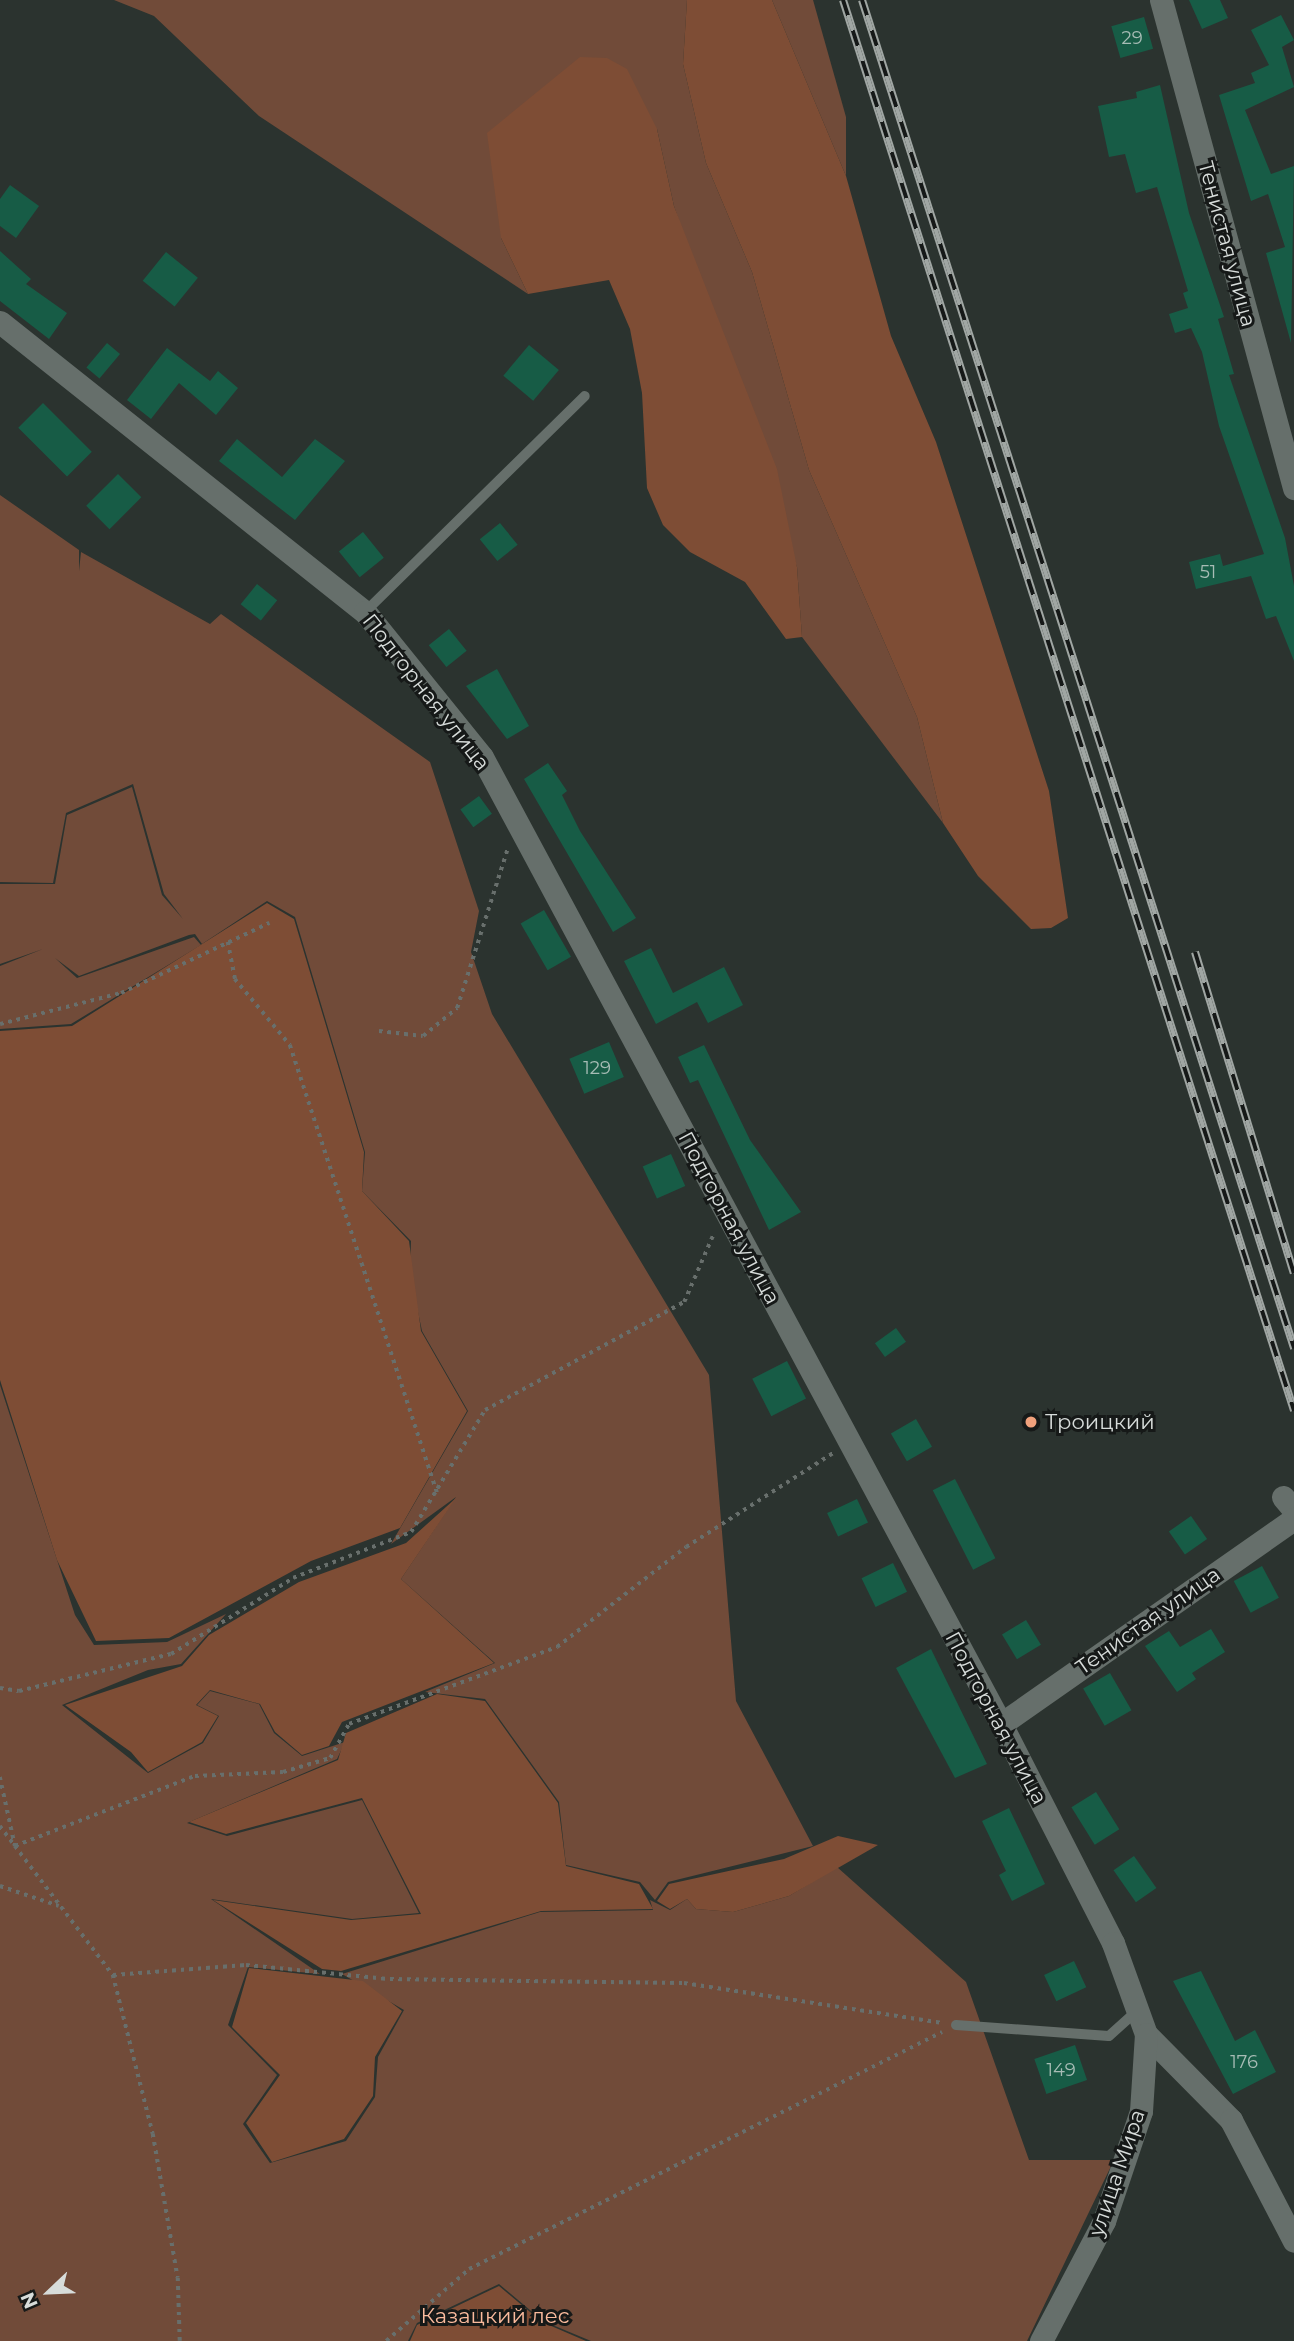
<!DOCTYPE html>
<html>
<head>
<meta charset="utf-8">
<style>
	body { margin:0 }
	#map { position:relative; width:1294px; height:2341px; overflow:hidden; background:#2b332f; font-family:Montserrat,sans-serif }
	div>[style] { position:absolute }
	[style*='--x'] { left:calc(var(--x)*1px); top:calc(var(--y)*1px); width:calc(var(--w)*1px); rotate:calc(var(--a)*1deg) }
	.green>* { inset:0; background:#714b39 }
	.forest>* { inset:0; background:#7e4d35 }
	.building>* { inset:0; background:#175c46; transform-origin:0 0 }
	.path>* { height:3.5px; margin-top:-1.75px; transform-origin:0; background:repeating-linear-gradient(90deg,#686f6c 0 3.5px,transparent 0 8.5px) }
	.lane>* { height:10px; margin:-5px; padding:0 5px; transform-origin:5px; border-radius:5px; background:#666f6b }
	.street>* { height:23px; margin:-11.5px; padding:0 11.5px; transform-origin:11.5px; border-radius:11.5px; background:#666f6b }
	.rail>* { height:8px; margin-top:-4px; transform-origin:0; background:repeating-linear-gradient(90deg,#161918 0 16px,#a0a6a3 0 32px); box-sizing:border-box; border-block:2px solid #a0a6a3 }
	.dots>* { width:19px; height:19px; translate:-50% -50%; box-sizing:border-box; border:4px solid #161918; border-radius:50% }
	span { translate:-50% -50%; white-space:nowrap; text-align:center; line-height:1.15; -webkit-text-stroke:6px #161918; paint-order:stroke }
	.number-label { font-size:18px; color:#a7bcb5 }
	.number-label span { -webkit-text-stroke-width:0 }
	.street-label { font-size:21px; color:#d7dcda }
	.poi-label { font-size:21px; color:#d7dcda }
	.left { translate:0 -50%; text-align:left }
	.park-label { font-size:21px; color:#fbbb9d }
	.north { position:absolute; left:14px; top:2257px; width:70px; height:70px; -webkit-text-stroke:5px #161918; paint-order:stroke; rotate:247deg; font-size:19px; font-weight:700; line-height:28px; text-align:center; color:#d7dcda }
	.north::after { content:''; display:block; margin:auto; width:24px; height:32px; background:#d7dcda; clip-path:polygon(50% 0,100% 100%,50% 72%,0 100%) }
</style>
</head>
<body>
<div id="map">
	<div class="green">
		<div style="clip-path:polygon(114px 0,687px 0,683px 64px,706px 163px,752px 272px,809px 470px,917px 717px,943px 823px,802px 637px,797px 567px,674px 206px,657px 129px,501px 238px,528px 294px,259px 116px,154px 16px)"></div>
		<div style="clip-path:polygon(772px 0,813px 0,846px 117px,846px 176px)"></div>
		<div style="clip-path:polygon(0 495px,79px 550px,79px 571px,81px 552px,210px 624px,221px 614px,430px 762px,479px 911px,471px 952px,492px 1014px,709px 1375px,736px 1701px,813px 1846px,668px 1882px,655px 1900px,640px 1882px,566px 1865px,559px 1802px,485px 1699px,425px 1692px,495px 1663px,401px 1579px,456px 1497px,391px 1544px,468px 1411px,422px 1331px,410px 1274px,411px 1241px,362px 1191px,365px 1152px,295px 917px,267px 901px,202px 944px,195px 934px,189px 935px,79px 976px,55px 958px,77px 978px,194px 937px,201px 945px,71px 1024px,0 1029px,0 966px,43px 949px,0 964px,0 884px,55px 884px,67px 815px,132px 787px,162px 895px,183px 919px,164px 894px,133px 784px,66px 813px,53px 883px,0 882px)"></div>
		<div style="clip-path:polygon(0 1385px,75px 1615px,94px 1645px,167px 1642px,226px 1614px,181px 1664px,148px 1670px,62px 1705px,148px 1773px,203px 1743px,219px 1716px,197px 1705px,210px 1691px,259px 1704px,274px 1733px,302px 1756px,345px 1742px,337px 1759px,187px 1823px,227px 1836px,362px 1800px,419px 1913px,352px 1919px,211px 1899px,320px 1974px,248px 1967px,228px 2025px,277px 2075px,243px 2124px,270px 2163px,346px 2141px,375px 2097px,378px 2057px,404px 2010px,342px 1974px,540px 1912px,653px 1910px,650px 1900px,670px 1910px,687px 1899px,696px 1909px,733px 1912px,789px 1896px,837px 1867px,966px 1982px,1029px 2160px,1114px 2160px,1027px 2341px,591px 2341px,543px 2321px,499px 2284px,417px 2323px,408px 2341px,0 2341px)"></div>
	</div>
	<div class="forest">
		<div style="clip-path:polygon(687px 0,772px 0,846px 176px,891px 336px,936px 442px,1049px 791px,1068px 918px,1051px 928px,1031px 929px,978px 876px,943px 823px,917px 717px,809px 470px,752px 272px,706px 163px,683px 64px)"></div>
		<div style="clip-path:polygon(580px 57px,607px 58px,627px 69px,657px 129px,674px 206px,777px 469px,797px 567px,802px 637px,786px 639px,745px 582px,690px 552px,663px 525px,647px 488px,642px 393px,630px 329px,609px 280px,528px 294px,501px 238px,487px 133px)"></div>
		<div style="clip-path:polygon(267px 903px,294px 919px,364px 1152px,362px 1191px,409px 1241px,421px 1331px,467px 1411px,400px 1528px,311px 1561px,169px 1638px,96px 1641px,57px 1560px,0 1380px,0 1031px,72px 1026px)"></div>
		<div style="clip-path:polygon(456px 1498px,401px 1579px,494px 1663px,342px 1722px,329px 1746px,302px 1755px,275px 1732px,260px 1704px,210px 1690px,196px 1705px,218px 1716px,202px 1742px,148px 1772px,131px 1752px,65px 1705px,182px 1666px,209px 1635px,299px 1582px,406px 1543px)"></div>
		<div style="clip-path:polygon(437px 1694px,485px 1701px,558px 1803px,566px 1866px,639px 1884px,653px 1909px,541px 1911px,341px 1971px,322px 1969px,213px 1900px,351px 1920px,421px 1914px,362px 1798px,226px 1834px,189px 1822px,338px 1760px,346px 1733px)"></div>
		<div style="clip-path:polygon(838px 1836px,878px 1845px,789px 1896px,733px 1912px,696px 1909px,687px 1899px,670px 1909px,657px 1901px,669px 1884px,784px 1859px)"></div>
		<div style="clip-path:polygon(249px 1968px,363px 1981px,402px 2011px,375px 2057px,373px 2096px,344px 2139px,272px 2162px,246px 2123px,280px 2075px,232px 2027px)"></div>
		<div style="clip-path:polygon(499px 2286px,542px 2322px,586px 2341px,410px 2341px,417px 2325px)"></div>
	</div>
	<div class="building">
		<div style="clip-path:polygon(1189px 0,1220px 0,1228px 18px,1202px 29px)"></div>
		<div style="clip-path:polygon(1281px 15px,1294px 40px,1282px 47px,1294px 87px,1245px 110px,1271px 174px,1294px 166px,1291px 343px,1266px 253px,1285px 247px,1268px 194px,1251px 201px,1219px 95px,1255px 83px,1251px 73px,1269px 65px,1251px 30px)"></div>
		<div style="left:1144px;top:17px;width:33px;height:34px;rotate:74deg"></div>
		<div style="clip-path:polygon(1160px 85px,1189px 213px,1224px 317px,1218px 319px,1234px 374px,1229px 375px,1285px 538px,1294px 586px,1294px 661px,1276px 616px,1266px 619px,1251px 576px,1196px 589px,1189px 562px,1220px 554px,1223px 566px,1264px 554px,1219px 426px,1202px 352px,1191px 328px,1175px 333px,1169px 314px,1188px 308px,1183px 293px,1188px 291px,1157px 187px,1136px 193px,1125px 154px,1109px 157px,1103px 129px,1098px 106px,1137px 98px,1136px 92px)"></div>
		<div style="clip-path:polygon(10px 185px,39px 206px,16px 238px,0 226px,0 199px)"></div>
		<div style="clip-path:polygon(0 251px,31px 279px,26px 284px,67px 313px,49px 339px,0 301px)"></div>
		<div style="left:166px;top:252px;width:41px;height:37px;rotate:39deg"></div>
		<div style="left:107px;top:343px;width:17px;height:32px;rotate:40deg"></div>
		<div style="left:529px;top:345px;width:39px;height:40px;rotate:40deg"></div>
		<div style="clip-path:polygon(167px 348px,210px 381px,218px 371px,238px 388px,216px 415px,179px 383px,151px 419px,127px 400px)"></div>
		<div style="left:43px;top:403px;width:69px;height:35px;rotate:45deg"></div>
		<div style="clip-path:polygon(237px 439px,282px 477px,315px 439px,345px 461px,295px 520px,219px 461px)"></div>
		<div style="left:118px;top:474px;width:33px;height:45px;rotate:45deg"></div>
		<div style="left:500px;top:523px;width:28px;height:26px;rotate:51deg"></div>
		<div style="left:363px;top:532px;width:33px;height:31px;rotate:51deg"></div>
		<div style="left:257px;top:584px;width:26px;height:26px;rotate:39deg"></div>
		<div style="left:449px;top:629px;width:28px;height:26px;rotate:51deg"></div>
		<div style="clip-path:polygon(497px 669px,529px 726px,507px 739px,466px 686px)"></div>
		<div style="clip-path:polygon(548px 763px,567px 791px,562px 795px,580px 831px,636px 918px,613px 932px,524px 779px)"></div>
		<div style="left:479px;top:796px;width:22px;height:23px;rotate:54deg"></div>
		<div style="left:544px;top:910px;width:54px;height:27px;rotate:60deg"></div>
		<div style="clip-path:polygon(651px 948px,673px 993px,724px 967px,743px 1005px,708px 1023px,697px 1002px,656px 1024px,624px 961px)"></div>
		<div style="left:609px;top:1042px;width:38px;height:43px;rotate:67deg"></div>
		<div style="clip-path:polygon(704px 1045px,750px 1140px,801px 1212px,769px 1230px,698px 1080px,690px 1083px,678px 1057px)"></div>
		<div style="left:671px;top:1154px;width:35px;height:31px;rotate:66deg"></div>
		<div style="left:896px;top:1328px;width:17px;height:26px;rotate:54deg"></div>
		<div style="left:787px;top:1361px;width:42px;height:39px;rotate:63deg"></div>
		<div style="left:916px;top:1419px;width:32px;height:29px;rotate:60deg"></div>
		<div style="left:955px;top:1479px;width:89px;height:25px;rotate:63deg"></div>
		<div style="left:857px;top:1499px;width:26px;height:33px;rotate:65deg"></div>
		<div style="left:1191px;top:1516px;width:28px;height:27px;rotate:55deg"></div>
		<div style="left:893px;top:1563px;width:32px;height:35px;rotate:64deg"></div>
		<div style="left:1262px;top:1566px;width:36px;height:32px;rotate:62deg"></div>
		<div style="left:1026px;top:1620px;width:29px;height:28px;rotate:59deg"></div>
		<div style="clip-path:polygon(1211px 1629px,1225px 1652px,1192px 1673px,1196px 1679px,1177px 1692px,1145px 1646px,1169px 1631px,1180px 1647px)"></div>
		<div style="clip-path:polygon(931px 1649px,987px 1764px,955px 1778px,896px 1668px)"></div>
		<div style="left:1110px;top:1673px;width:43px;height:31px;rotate:60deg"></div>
		<div style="left:1096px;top:1792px;width:44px;height:29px;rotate:58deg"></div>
		<div style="clip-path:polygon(1009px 1808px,1045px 1884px,1012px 1901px,999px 1875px,1006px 1871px,982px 1821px)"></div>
		<div style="left:1134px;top:1856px;width:39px;height:25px;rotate:55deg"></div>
		<div style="left:1074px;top:1961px;width:29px;height:33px;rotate:65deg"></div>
		<div style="clip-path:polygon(1201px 1971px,1235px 2041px,1255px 2030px,1276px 2072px,1233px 2094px,1173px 1981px)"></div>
		<div style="left:1075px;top:2045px;width:37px;height:43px;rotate:71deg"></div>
	</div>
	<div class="path">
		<div style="--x:228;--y:942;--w:38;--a:79"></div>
		<div style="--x:235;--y:979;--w:86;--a:50.2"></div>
		<div style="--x:290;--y:1045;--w:471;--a:71.8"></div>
		<div style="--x:0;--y:1024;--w:125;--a:-14.4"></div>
		<div style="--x:121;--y:993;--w:164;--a:-25.3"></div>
		<div style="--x:379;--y:1031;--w:44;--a:6.5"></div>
		<div style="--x:423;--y:1036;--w:44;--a:-39.5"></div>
		<div style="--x:457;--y:1008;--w:166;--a:-72.4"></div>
		<div style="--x:0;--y:1688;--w:19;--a:9"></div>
		<div style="--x:19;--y:1691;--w:156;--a:-13.7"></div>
		<div style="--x:171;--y:1654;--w:144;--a:-31.9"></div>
		<div style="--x:293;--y:1578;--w:127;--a:-21.3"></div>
		<div style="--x:411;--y:1532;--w:143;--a:-58.8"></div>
		<div style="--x:485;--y:1410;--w:226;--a:-28.5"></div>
		<div style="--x:684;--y:1302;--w:75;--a:-66.5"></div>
		<div style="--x:0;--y:1777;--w:71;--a:77.7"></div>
		<div style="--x:15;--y:1846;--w:162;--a:52.8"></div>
		<div style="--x:113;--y:1975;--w:164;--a:75.9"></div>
		<div style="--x:153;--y:2134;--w:146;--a:80.2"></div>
		<div style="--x:178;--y:2278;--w:63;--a:88.2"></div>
		<div style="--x:0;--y:1826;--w:25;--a:53"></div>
		<div style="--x:15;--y:1846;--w:193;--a:-21.3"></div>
		<div style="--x:195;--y:1776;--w:88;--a:-2.6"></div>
		<div style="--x:283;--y:1772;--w:49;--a:-16.6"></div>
		<div style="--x:330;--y:1758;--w:39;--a:-61"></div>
		<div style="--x:349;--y:1724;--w:222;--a:-20.3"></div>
		<div style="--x:557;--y:1647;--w:163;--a:-37.8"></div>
		<div style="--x:686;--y:1547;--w:174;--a:-32.6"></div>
		<div style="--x:0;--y:1886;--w:62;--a:18.7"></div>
		<div style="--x:113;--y:1975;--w:133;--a:-4.3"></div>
		<div style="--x:246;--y:1965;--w:145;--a:5.6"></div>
		<div style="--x:390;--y:1979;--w:294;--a:0.8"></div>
		<div style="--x:684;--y:1983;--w:260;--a:8.8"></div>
		<div style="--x:386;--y:2341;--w:110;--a:-40.9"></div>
		<div style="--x:469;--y:2269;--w:529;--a:-26.61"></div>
	</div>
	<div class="lane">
		<div style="--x:365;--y:612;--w:308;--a:-44.5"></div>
		<div style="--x:956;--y:2025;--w:153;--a:4.1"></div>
		<div style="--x:1109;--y:2036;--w:40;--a:-42"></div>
	</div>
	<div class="street">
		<div style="--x:1161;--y:0;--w:506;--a:74.75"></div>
		<div style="--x:0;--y:322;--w:466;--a:38.5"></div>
		<div style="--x:365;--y:612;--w:186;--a:51.1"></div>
		<div style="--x:482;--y:757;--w:1097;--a:61.78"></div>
		<div style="--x:1001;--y:1724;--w:246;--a:62.9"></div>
		<div style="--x:1113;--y:1943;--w:97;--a:70.1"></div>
		<div style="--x:1146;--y:2034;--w:121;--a:45.3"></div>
		<div style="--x:1231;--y:2120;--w:136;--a:62.5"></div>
		<div style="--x:1283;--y:1497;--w:17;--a:50"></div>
		<div style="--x:1001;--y:1724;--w:358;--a:-35"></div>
		<div style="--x:1041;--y:2341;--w:136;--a:-62.3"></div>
		<div style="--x:1104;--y:2221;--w:116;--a:-71.4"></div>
		<div style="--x:1141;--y:2111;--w:77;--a:-86.3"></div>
	</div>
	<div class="rail">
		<div style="--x:843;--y:0;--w:1481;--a:72.27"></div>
		<div style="--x:862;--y:0;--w:1416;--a:72.23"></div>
		<div style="--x:1195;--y:952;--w:336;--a:72.9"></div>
	</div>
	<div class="dots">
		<div style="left:1031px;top:1422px;background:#f1a17c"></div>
	</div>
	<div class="number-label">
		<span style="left:1132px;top:38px">29</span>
		<span style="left:1208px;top:572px">51</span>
		<span style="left:597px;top:1068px">129</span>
		<span style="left:1244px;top:2062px">176</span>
		<span style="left:1061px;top:2070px">149</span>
	</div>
	<div class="street-label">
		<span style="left:1227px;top:244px;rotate:75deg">Тенистая улица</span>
		<span style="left:426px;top:692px;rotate:52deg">Подгорная улица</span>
		<span style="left:729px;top:1218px;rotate:62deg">Подгорная улица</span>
		<span style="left:1148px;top:1621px;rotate:-35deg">Тенистая улица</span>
		<span style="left:996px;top:1718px;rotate:62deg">Подгорная улица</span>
		<span style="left:1117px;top:2173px;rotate:-71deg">улица Мира</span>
	</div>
	<div class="poi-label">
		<span class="left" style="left:1045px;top:1422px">Троицкий</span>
	</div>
	<div class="park-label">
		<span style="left:495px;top:2316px">Казацкий лес</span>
	</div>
	<div class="north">N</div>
</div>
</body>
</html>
